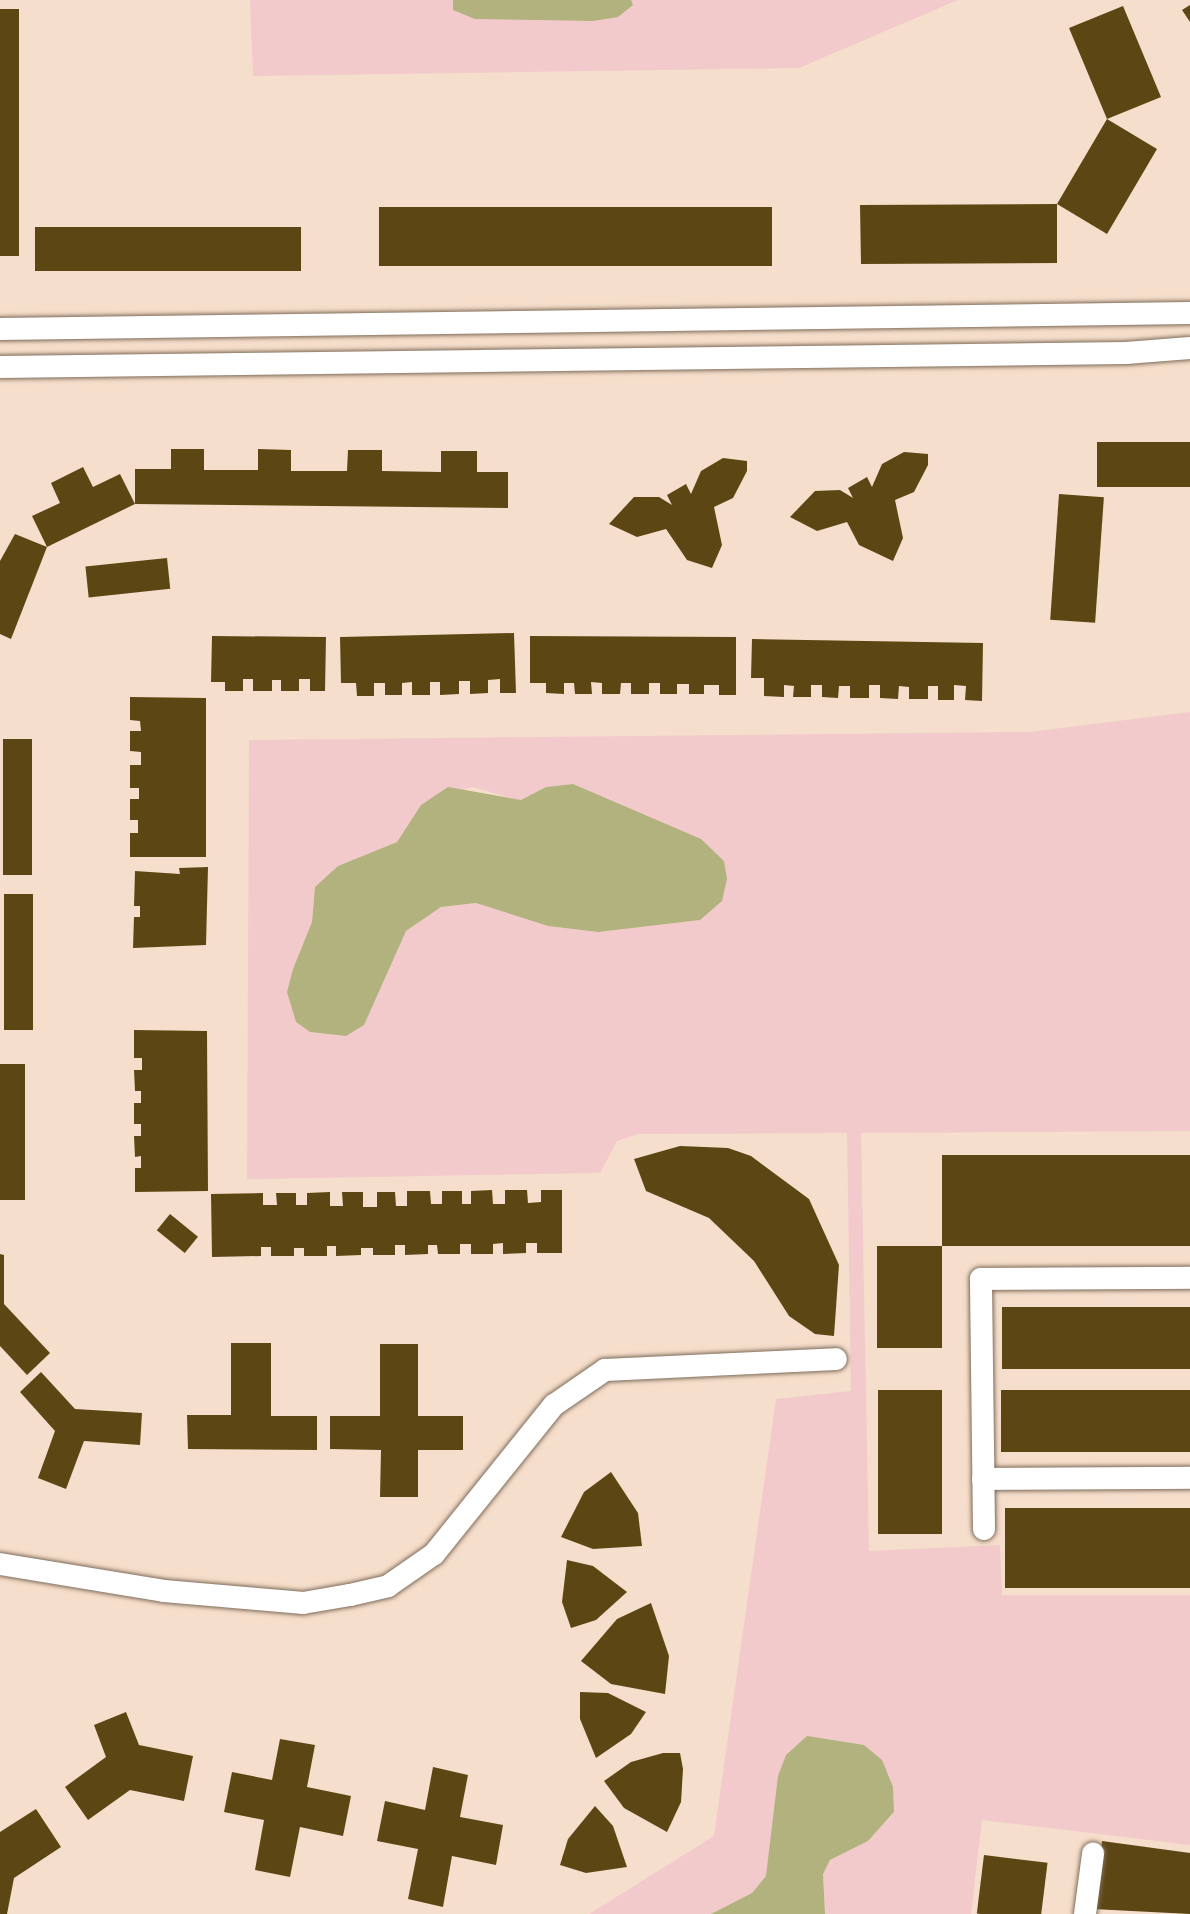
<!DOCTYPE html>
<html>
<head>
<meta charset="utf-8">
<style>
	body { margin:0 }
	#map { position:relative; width:1190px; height:1914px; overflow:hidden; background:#f5decb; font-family:"PT Sans Narrow",sans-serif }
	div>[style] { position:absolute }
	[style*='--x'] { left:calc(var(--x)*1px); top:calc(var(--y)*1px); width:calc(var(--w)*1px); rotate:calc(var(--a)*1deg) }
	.green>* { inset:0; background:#f2cacc }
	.water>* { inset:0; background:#b1b27d }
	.building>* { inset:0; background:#5c4714; transform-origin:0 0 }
	.roads { filter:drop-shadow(0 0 2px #806c5b) drop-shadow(0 0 2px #806c5b) }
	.minor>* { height:22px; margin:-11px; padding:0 11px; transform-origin:11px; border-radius:11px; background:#fff }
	span { translate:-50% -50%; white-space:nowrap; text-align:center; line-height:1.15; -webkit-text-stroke:6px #fff; paint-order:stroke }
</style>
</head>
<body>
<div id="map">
	<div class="green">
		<div style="clip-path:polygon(250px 0,453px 0,453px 10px,633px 5px,631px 0,958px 0,799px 68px,253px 76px)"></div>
		<div style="clip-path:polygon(evenodd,1190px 712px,1190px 1131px,861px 1133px,869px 1551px,1000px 1545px,1002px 1595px,1190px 1595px,1190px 1845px,982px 1820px,971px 1914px,825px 1914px,823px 1874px,830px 1860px,868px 1841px,894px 1813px,893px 1787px,778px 1776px,772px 1850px,766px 1876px,752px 1893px,711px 1914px,589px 1914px,714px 1836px,776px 1399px,851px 1391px,847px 1133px,638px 1134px,617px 1141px,600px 1173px,247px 1179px,249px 740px,1029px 732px,1190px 712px,573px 784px,647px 818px,700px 920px,598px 932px,548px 926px,476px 903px,441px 907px,406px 931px,346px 1036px,310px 1032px,296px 1022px,293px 969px,312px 922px,315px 887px,338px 866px,397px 842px,421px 805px,472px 787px,521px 801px,546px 787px,573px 784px)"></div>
	</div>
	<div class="water">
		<div style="clip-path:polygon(453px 0,631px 0,633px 5px,618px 17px,593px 21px,475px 19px,453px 10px)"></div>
		<div style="clip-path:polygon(573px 784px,701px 839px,724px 861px,727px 879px,722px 901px,700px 920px,598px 932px,548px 926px,476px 903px,441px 907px,406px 931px,364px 1025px,346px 1036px,310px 1032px,296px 1022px,287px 992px,293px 969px,312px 922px,315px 887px,338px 866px,397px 842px,421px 805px,448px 787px,521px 800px,546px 787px)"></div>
		<div style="clip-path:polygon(807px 1736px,864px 1745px,882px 1760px,893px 1787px,894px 1812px,868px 1841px,830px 1860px,823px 1874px,825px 1914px,711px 1914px,752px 1893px,766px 1876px,778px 1776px,786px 1755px)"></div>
	</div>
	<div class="building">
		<div style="clip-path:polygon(1190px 5px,1190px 22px,1182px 10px)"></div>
		<div style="clip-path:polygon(1123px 6px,1161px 97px,1107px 119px,1157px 149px,1107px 234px,1057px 204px,1057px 263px,861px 264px,860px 205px,1057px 204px,1107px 119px,1069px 28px)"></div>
		<div style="left:19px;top:9px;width:247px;height:19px;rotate:90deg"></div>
		<div style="left:772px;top:207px;width:59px;height:393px;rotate:90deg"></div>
		<div style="left:301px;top:227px;width:44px;height:266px;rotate:90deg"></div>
		<div style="left:1190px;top:442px;width:45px;height:93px;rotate:90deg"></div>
		<div style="clip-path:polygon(171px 449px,204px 449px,204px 470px,258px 470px,258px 449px,291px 450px,291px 471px,347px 471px,348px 450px,382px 450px,382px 471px,441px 472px,441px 451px,477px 451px,477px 472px,508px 472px,508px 508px,135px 504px,135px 469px,171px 469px)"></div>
		<div style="clip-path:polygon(904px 452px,928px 454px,928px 465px,914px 492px,895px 500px,903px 538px,893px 561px,859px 545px,847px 522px,817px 531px,790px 517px,815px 491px,840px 490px,853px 498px,848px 488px,867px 477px,872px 487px,882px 464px)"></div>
		<div style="clip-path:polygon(723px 458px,747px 461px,747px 471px,733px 498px,714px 507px,722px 545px,712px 568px,687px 560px,666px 529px,637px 537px,609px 524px,634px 497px,659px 497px,672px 505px,667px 495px,686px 484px,691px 494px,701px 471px)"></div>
		<div style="clip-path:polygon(83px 467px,93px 487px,120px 474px,135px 504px,47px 547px,32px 516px,60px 503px,51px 483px)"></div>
		<div style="left:1059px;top:494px;width:45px;height:126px;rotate:4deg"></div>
		<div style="clip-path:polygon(15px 534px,47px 547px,11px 639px,0 634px,0 561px)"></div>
		<div style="left:167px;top:558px;width:31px;height:82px;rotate:84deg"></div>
		<div style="clip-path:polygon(514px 633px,516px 693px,500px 693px,500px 679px,488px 680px,488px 693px,470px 694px,470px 681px,459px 681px,459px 694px,440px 695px,440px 682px,430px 682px,430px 695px,412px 695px,412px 682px,402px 683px,402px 695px,385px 695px,385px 683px,374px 683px,374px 696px,357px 696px,356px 683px,341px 683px,340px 637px)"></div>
		<div style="clip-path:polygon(212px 636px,326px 637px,325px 691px,310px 691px,310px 679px,299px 679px,299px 691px,281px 691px,281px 680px,272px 680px,272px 691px,253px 691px,253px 679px,243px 679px,243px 691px,225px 691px,225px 682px,211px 682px)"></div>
		<div style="clip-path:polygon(530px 636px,736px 637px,736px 695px,719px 695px,719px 685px,704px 685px,704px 694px,689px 694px,689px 684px,677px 684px,677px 694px,660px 694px,660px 683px,649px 683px,649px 694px,631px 694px,631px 683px,621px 683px,620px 694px,602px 694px,602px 683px,591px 682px,592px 694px,575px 694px,574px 683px,564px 683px,564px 694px,546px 693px,546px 683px,530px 683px)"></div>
		<div style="clip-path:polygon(752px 639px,983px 643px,982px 701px,965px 700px,966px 686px,954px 685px,954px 700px,938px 700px,938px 686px,928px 686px,928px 699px,909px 699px,909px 687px,899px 686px,898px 699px,880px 698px,880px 685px,869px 685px,869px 698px,850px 698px,850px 686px,839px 686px,838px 698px,822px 697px,822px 685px,811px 685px,811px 697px,793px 697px,794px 686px,784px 685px,784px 697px,764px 696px,764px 678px,751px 678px)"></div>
		<div style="clip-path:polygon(130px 697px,206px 698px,206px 857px,130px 857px,130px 833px,138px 833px,138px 820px,130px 820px,130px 799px,139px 799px,139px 788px,130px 788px,130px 765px,141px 765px,141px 752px,130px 751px,130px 731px,141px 731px,140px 721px,130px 720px)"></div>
		<div style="left:3px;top:739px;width:29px;height:136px"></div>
		<div style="clip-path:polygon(208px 867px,206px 945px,133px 948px,134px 917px,140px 917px,140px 906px,134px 906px,135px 871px,180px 874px,179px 868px)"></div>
		<div style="left:4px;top:894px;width:29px;height:136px"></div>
		<div style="clip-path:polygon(134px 1030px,207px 1031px,208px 1191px,135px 1192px,135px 1168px,141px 1168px,141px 1156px,135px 1157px,134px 1136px,141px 1136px,141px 1124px,134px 1124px,134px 1103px,141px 1103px,141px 1091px,135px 1091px,134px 1070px,142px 1070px,142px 1058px,134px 1058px)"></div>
		<div style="left:0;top:1064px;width:25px;height:136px"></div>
		<div style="clip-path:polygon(680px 1146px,728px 1148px,751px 1156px,809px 1199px,839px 1265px,834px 1336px,815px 1334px,789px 1316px,754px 1261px,709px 1218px,646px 1191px,634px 1159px)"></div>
		<div style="left:1190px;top:1155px;width:91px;height:248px;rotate:90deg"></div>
		<div style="clip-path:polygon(492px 1190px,493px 1204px,505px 1204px,505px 1190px,527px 1190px,528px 1203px,541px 1202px,541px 1190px,562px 1190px,562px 1253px,537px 1253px,537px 1243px,526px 1243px,526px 1253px,503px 1254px,503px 1243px,493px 1244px,493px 1254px,471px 1254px,471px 1244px,460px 1244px,460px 1254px,438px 1254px,437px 1245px,428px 1245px,428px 1254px,405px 1255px,405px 1245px,395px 1245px,395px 1255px,373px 1255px,373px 1248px,361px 1248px,361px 1255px,336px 1256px,336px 1246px,327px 1246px,327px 1256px,304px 1256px,304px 1248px,294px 1248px,294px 1256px,271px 1256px,271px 1247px,261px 1247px,261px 1256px,212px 1257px,211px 1194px,263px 1193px,263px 1205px,277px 1205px,276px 1193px,296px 1193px,296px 1205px,307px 1205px,307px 1193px,330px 1192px,330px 1206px,343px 1206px,342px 1192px,363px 1192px,363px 1207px,377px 1207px,377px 1192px,395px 1192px,396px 1206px,407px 1206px,407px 1191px,430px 1191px,431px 1204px,442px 1204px,442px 1191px,462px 1191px,462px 1204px,471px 1204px,471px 1191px)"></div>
		<div style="left:170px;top:1214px;width:36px;height:21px;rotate:39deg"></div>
		<div style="left:877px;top:1246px;width:65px;height:102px"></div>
		<div style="clip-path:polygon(0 1254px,4px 1255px,4px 1304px,50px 1353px,27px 1375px,0 1346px)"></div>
		<div style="left:1190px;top:1307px;width:62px;height:188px;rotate:90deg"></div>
		<div style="clip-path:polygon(231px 1343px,271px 1343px,271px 1416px,317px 1416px,317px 1450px,188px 1449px,187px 1415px,231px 1415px)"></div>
		<div style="clip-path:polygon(380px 1344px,418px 1344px,418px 1416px,463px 1416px,463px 1450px,418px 1450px,418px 1497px,380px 1497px,381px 1450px,330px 1449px,330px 1416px,380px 1416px)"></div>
		<div style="clip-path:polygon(41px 1372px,75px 1409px,142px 1413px,140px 1445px,84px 1441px,66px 1489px,38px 1478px,55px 1431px,20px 1392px)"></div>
		<div style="left:878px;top:1390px;width:64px;height:144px"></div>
		<div style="left:1001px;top:1390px;width:189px;height:62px"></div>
		<div style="clip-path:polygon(611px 1472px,638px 1513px,642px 1546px,593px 1549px,561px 1537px,584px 1492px)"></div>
		<div style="left:1005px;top:1508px;width:185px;height:80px"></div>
		<div style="clip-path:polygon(567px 1560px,593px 1566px,627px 1592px,596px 1620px,571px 1628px,562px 1602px)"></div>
		<div style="clip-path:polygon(651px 1603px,669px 1656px,665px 1694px,611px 1684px,581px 1661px,617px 1619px)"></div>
		<div style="clip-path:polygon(580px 1692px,608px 1693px,646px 1712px,631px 1734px,596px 1758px,580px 1719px)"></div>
		<div style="clip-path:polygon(126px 1712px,139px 1745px,193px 1756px,184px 1801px,130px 1790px,88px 1820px,65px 1787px,106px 1757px,94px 1725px)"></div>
		<div style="clip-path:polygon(280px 1739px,315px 1745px,307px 1787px,351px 1796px,343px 1836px,300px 1827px,290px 1877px,255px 1870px,264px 1820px,224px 1812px,232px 1772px,272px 1780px)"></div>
		<div style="clip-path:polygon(663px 1753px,680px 1753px,683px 1769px,681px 1802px,667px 1832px,624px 1808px,604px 1781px,631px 1762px)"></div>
		<div style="clip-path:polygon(433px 1767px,468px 1775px,460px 1817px,503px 1825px,496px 1865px,452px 1856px,443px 1907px,408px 1899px,418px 1849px,377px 1841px,385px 1801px,425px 1810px)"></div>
		<div style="clip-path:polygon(595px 1806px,613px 1826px,627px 1867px,586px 1873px,560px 1865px,568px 1839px)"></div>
		<div style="clip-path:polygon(36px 1809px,61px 1847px,14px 1878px,7px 1914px,0 1914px,0 1832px)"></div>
		<div style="clip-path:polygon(1102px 1841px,1190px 1853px,1190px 1914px,1093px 1909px)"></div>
		<div style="left:984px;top:1855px;width:64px;height:59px;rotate:7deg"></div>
	</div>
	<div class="roads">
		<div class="minor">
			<div style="--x:0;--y:329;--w:1190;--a:-0.77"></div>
			<div style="--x:0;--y:367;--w:1126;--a:-0.71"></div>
			<div style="--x:1126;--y:353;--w:64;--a:-4.5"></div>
			<div style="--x:983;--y:1479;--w:207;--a:-0.3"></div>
			<div style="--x:984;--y:1529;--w:250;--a:-90.7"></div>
			<div style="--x:981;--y:1279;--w:209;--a:-0.3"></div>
			<div style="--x:0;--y:1564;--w:166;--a:9.3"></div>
			<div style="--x:164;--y:1591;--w:140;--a:4.9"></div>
			<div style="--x:303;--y:1603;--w:48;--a:-9.7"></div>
			<div style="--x:350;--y:1595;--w:39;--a:-13"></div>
			<div style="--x:388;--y:1586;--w:56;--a:-34.8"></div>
			<div style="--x:434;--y:1554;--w:191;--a:-51.2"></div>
			<div style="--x:554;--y:1405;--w:62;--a:-34.5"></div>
			<div style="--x:605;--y:1370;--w:231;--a:-2.7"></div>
			<div style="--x:1085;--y:1914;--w:61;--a:-82.4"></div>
		</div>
	</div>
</div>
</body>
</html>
